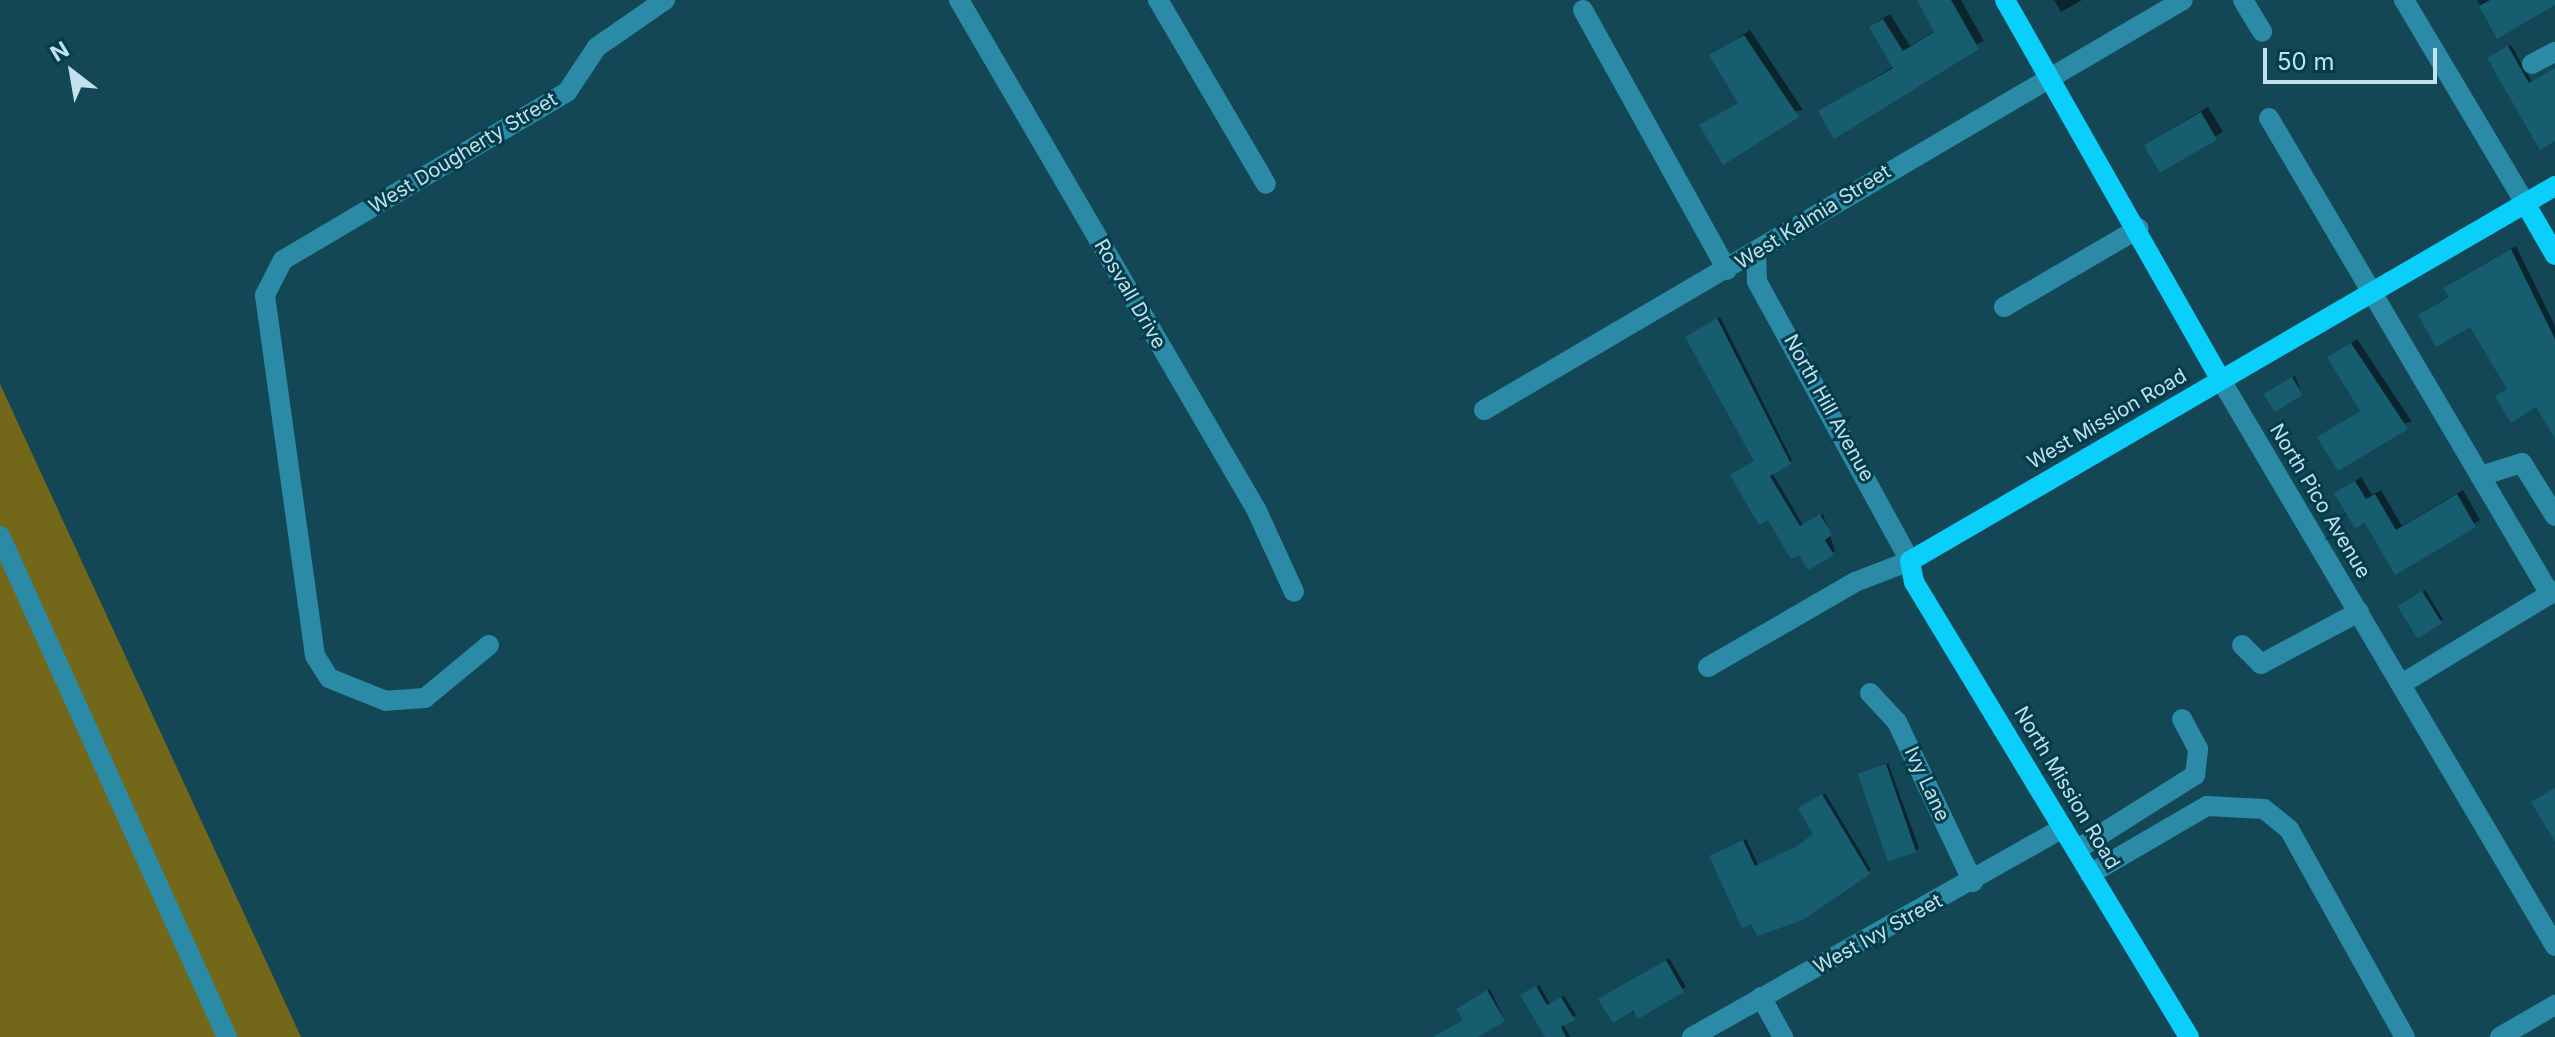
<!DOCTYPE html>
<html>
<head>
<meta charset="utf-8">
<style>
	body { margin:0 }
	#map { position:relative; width:2555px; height:1037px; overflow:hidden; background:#134755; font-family:Inter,sans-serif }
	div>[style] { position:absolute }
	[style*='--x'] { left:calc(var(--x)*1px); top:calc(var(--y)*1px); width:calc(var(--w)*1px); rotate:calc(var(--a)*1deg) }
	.green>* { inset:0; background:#736719 }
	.shadow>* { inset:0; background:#0007; transform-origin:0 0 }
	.building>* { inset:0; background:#165d70; transform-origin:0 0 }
	.minor>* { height:20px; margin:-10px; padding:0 10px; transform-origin:10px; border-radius:10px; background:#2b8ba6 }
	.major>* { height:20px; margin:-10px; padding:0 10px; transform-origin:10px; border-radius:10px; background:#0acffb }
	span { translate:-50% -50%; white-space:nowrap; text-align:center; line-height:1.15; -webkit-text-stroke:6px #033c4a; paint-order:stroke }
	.street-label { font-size:20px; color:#c2e1ec }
	.north { position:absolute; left:32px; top:32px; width:80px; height:80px; -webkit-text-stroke:6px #033c4a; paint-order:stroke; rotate:329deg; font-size:22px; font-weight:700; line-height:32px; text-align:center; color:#c2e1ec }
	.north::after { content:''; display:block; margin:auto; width:28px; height:36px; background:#c2e1ec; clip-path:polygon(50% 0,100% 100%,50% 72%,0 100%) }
	.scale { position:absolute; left:2263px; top:48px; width:174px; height:36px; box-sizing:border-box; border:4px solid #c2e1ec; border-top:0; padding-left:10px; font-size:24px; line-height:28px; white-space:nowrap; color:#c2e1ec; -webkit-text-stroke:6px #033c4a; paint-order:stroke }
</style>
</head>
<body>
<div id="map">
	<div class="green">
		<div style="clip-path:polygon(0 384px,301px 1037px,0 1037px)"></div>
	</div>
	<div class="shadow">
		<div style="clip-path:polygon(1918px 0,1961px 0,1984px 41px,1821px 111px,1894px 66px,1872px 27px,1878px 21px,1890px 14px,1910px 46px,1935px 31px)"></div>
		<div style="clip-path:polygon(2054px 0,2082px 0,2061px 12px)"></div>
		<div style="clip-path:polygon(2477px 0,2555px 0,2555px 3px,2498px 36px)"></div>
		<div style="clip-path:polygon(1750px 30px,1803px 110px,1702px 125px,1739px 102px,1712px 55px)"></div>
		<div style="clip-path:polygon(2511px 45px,2532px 82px,2555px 69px,2555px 139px,2492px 56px)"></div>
		<div style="left:2208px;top:107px;width:29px;height:72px;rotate:59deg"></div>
		<div style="clip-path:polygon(2516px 246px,2555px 326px,2555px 435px,2537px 405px,2509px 388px,2470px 324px,2424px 312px,2450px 296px,2450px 284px)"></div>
		<div style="clip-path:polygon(1720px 317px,1792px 460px,1772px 473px,1803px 525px,1823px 514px,1835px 551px,1808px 567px,1690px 334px)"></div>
		<div style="clip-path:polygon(2357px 339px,2412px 422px,2320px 437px,2361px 410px,2329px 357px)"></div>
		<div style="clip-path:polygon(2295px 376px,2302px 394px,2269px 392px)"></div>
		<div style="clip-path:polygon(2361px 477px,2372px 495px,2381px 490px,2402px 526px,2463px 490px,2480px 520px,2396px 572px,2365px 520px,2337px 494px)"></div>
		<div style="clip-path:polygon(2425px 590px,2443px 619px,2440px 622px,2402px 604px)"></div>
		<div style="clip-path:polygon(1888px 763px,1919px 848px,1916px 851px,1860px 775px)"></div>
		<div style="clip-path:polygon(1825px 793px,1871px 870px,1802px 918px,1714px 854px,1746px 839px,1758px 865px,1802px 844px,1815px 834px,1803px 806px)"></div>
		<div style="clip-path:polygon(1669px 958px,1686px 987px,1639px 1016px,1604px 997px)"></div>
		<div style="clip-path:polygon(1539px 985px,1550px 1004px,1564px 996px,1576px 1015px,1563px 1024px,1570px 1037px,1547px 1037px,1526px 993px)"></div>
		<div style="clip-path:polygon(1490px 989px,1504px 1019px,1474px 1037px,1435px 1037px,1465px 1019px,1461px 1006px)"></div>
	</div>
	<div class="building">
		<div style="clip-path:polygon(1917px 0,1951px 0,1979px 49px,1834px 139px,1818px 111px,1893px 68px,1869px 27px,1883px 19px,1903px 51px,1934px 32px)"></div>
		<div style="clip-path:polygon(2490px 0,2555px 0,2555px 5px,2497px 39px,2479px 6px)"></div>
		<div style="clip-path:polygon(1744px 35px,1799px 117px,1723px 165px,1699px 125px,1738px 103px,1709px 55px)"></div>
		<div style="clip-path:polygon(2508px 46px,2529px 83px,2555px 68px,2555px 141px,2540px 150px,2487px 58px)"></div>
		<div style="left:2201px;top:112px;width:32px;height:66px;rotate:60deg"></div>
		<div style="clip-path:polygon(2511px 249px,2555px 339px,2555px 439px,2536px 407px,2511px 423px,2495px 396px,2507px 389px,2470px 327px,2436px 347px,2418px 315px,2449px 297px,2443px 288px)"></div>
		<div style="clip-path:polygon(1717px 318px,1791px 464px,1770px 476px,1800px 526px,1820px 514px,1832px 535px,1825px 540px,1834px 555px,1808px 570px,1799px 555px,1791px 559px,1768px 520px,1759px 525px,1730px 475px,1754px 461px,1685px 337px)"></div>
		<div style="clip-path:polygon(2351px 343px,2408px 429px,2338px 471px,2317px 437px,2360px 411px,2327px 357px)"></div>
		<div style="left:2292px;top:377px;width:21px;height:33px;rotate:59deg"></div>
		<div style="clip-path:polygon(2355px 481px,2366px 499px,2375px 494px,2396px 530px,2457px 494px,2476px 527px,2395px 575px,2365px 523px,2355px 528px,2334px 493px)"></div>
		<div style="left:2422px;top:591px;width:38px;height:29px;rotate:58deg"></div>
		<div style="left:1886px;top:764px;width:93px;height:30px;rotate:71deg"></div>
		<div style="clip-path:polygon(2555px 788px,2555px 842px,2531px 802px)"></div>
		<div style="clip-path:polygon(1822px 794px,1870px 874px,1803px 920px,1757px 936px,1751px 924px,1742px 928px,1709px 856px,1743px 840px,1755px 866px,1797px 846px,1813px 834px,1798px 808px)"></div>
		<div style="clip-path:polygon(1666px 960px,1684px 992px,1638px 1019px,1633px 1011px,1613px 1023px,1598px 999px)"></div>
		<div style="clip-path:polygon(1536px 986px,1547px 1005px,1561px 997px,1575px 1020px,1561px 1027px,1566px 1037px,1545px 1037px,1520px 995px)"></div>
		<div style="clip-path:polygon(1487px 990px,1505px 1021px,1478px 1037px,1433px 1037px,1463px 1020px,1456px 1009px)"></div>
	</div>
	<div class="minor">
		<div style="--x:959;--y:0;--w:589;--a:59.74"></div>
		<div style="--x:1256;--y:509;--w:91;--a:65.4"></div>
		<div style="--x:1158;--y:0;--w:213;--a:59.6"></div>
		<div style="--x:2243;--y:0;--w:37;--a:59"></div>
		<div style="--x:2404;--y:0;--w:236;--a:59.2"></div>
		<div style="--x:1583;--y:10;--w:297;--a:61"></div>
		<div style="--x:2532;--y:64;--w:26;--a:-28"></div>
		<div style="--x:2269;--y:118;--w:553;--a:59.45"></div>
		<div style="--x:2004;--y:307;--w:156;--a:-30.3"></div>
		<div style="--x:2221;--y:380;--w:657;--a:59.45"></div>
		<div style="--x:1484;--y:410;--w:810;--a:-30.39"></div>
		<div style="--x:2480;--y:476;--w:44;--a:-17.2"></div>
		<div style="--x:2522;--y:463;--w:62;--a:58.1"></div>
		<div style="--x:0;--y:536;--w:550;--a:65.63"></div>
		<div style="--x:489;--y:645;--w:83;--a:140.4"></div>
		<div style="--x:425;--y:698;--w:39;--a:176"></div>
		<div style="--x:386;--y:701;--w:61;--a:-158"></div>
		<div style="--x:329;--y:678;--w:26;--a:-122"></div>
		<div style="--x:315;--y:656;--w:364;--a:-97.9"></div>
		<div style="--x:265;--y:295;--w:39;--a:-63"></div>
		<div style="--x:283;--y:260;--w:330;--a:-30.6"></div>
		<div style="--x:567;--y:92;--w:54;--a:-56.3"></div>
		<div style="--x:597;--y:47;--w:83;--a:-34.7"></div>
		<div style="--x:2242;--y:645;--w:27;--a:45"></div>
		<div style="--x:2261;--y:664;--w:111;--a:-28"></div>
		<div style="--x:1708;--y:667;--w:170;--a:-30"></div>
		<div style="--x:1855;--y:582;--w:59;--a:-20.9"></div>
		<div style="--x:1910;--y:561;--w:319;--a:-118.7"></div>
		<div style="--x:1757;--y:281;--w:27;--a:-92"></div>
		<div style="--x:2403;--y:683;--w:178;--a:-31.2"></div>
		<div style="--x:1870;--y:693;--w:40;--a:47"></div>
		<div style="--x:1897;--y:722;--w:177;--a:64.6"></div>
		<div style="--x:2076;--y:850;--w:141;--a:-32.2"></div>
		<div style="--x:2195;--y:775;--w:26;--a:-83"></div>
		<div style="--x:2198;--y:749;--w:34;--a:-118"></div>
		<div style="--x:2090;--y:874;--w:135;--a:-30.2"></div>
		<div style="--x:2207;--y:806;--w:57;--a:3"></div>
		<div style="--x:2264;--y:809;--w:32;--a:39"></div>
		<div style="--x:2289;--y:829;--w:238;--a:60.9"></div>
		<div style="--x:1761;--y:997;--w:46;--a:61.2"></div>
		<div style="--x:1692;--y:1037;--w:426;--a:-29.4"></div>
		<div style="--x:2500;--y:1037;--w:64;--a:-30.2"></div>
	</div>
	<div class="major">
		<div style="--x:2005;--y:0;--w:437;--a:60.4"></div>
		<div style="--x:2525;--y:203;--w:60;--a:60"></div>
		<div style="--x:2189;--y:1037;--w:532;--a:-121.15"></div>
		<div style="--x:1914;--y:582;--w:21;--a:-101"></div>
		<div style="--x:1910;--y:561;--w:746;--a:-30.17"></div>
	</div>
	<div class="street-label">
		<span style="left:463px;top:153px;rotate:-31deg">West Dougherty Street</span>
		<span style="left:1813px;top:217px;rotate:-32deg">West Kalmia Street</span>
		<span style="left:1130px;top:294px;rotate:60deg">Rosvall Drive</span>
		<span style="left:1829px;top:408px;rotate:61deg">North Hill Avenue</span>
		<span style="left:2107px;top:419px;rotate:-30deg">West Mission Road</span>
		<span style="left:2320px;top:501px;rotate:59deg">North Pico Avenue</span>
		<span style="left:1927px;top:784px;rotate:65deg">Ivy Lane</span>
		<span style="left:2067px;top:788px;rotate:59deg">North Mission Road</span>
		<span style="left:1878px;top:934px;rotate:-29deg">West Ivy Street</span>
	</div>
	<div class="north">N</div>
	<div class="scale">50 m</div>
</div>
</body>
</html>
